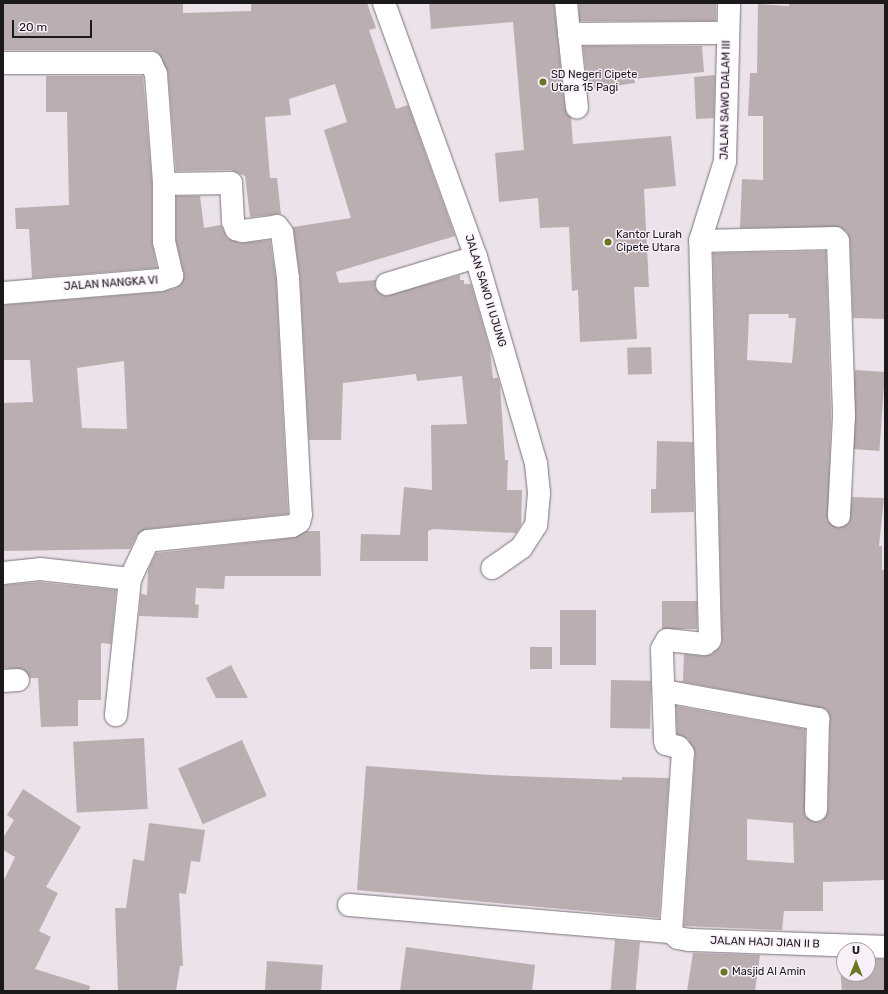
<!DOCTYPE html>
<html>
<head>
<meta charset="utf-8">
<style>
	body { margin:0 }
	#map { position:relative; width:888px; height:994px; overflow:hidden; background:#ebe2ea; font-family:Rubik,sans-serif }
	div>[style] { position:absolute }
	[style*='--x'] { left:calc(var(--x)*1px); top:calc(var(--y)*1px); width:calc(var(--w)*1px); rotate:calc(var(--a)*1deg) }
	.building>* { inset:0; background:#baaeb1; transform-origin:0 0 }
	.roads { filter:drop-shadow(0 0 1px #7a727a) drop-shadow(0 0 1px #7a727a) }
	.minor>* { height:22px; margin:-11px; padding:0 11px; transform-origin:11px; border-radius:11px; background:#fff }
	.dots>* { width:11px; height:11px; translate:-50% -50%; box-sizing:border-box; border:2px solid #f8eff8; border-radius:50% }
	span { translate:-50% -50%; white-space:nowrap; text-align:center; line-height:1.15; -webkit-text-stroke:3px #f8eff8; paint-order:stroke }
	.poi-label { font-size:11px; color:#1c191c }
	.left { translate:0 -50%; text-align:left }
	.street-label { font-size:11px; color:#1c191c }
	.frame { position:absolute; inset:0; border:4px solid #1c191c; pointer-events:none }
	.north { position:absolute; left:836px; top:942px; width:40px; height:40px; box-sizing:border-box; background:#f8eff8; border:1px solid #a099a0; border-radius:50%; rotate:0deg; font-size:11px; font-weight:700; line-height:16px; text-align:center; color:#1c191c }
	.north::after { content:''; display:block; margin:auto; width:14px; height:18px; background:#697623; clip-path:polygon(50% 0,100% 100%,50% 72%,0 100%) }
	.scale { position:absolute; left:12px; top:20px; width:80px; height:18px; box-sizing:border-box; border:2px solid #1c191c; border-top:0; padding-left:5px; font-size:12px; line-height:14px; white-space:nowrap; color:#1c191c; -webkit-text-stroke:3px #f8eff8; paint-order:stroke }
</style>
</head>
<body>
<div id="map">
	<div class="building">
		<div style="clip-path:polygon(3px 3px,183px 3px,183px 13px,251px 11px,251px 3px,367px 3px,376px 28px,369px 30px,396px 109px,408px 105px,455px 236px,336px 272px,339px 283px,376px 280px,375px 288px,385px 296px,460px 275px,460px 280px,464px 280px,464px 284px,471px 284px,490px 350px,493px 378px,498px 378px,500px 385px,505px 460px,508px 460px,507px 490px,522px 490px,521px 525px,516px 533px,433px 529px,428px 531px,428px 561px,360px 561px,361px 534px,400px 535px,404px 487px,432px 490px,431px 425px,467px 424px,462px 376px,417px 381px,416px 374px,343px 383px,341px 440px,309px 440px,300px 277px,293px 227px,351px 218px,324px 130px,347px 122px,335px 84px,289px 99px,291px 115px,265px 117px,270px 178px,277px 178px,281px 214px,250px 217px,245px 176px,231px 170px,176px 171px,168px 73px,158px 53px,151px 50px,3px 50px)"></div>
		<div style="clip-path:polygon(429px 3px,554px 3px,565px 108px,571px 117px,573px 144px,671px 136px,676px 186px,644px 189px,649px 287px,634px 287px,637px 339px,580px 342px,578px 290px,572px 291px,569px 227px,540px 228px,538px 198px,499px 202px,495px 153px,524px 150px,513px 22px,431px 29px)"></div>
		<div style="left:579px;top:3px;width:137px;height:18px"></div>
		<div style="clip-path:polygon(789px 3px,885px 3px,885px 319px,853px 318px,850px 241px,847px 232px,840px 227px,740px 228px,742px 179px,763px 180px,763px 116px,748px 116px,750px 73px,757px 73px,758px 4px,789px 6px)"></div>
		<div style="clip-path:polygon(583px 46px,702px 46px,704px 72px,634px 79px,635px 83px,588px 90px)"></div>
		<div style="clip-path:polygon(715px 75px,714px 118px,696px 119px,694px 77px)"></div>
		<div style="clip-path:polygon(46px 76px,143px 76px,152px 184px,152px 242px,157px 268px,32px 278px,29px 229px,16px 229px,15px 208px,69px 205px,67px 112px,46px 112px)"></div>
		<div style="clip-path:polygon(evenodd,176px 196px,200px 196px,204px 228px,221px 225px,227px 238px,240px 243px,270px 240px,276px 279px,288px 514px,147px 529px,137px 535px,130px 549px,3px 551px,3px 403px,33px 402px,30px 360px,3px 360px,3px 305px,161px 292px,176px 288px,181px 284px,184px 274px,176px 241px,176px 196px,124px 361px,127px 429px,82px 428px,77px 368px,124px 361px)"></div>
		<div style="clip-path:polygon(evenodd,826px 251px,831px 416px,828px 521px,838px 528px,849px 523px,852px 497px,884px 498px,879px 546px,882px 546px,882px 570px,885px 570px,885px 880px,823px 882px,823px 911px,784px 911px,782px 930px,684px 926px,695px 754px,688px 739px,677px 734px,676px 706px,805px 729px,805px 816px,816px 822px,822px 821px,828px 811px,830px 719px,826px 709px,678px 681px,683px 681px,684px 654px,704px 656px,712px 654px,721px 646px,722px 640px,713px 253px,826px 251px,749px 314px,789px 314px,788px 318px,796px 318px,792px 363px,747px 360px,749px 314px,826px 251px,747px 819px,793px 823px,794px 863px,747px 860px,747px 819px)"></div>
		<div style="left:651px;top:347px;width:27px;height:24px;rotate:88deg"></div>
		<div style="left:855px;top:370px;width:30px;height:79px;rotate:4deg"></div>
		<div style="clip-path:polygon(657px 441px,693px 442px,694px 512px,651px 513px,651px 489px,656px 489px)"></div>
		<div style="clip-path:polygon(306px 531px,320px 531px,321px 576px,225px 576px,224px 589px,196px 588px,195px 604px,199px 605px,198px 618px,139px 616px,141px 594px,147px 595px,148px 570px,156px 553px,293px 538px)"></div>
		<div style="clip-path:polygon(40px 582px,116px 590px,111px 644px,101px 643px,101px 700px,78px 700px,78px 726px,41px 727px,38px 678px,30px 678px,23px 669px,3px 668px,3px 585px)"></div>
		<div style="left:662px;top:601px;width:35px;height:28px"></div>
		<div style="left:560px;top:610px;width:36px;height:55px"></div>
		<div style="left:530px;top:647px;width:22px;height:22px"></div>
		<div style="clip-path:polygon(231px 665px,248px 698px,216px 698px,206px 678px)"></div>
		<div style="left:611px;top:680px;width:40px;height:48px;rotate:1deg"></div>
		<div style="left:144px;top:738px;width:71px;height:71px;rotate:87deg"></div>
		<div style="left:242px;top:740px;width:61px;height:70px;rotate:66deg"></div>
		<div style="clip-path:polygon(366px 766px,490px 775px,622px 780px,622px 777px,669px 778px,659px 918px,357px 890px)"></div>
		<div style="clip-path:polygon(23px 789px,81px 827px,46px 887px,58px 893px,39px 931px,51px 937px,35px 969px,90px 986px,89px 991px,3px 991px,3px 882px,15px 857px,3px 850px,3px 838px,14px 820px,7px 815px)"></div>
		<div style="clip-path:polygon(149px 823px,205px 830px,200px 862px,191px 861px,186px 894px,179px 893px,183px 966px,180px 966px,176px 991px,118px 991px,115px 908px,126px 908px,133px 859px,144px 861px)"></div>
		<div style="left:615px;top:940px;width:25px;height:51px;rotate:5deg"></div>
		<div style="clip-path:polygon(406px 947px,535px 965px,532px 991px,400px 991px)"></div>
		<div style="clip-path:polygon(693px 953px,760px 955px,755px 991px,687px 991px)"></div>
		<div style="clip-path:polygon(839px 958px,844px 958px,844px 974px,868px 974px,868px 959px,885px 959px,885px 991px,842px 991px)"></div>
		<div style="left:267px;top:961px;width:56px;height:30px;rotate:4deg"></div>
	</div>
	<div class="roads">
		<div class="minor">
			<div style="--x:384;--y:3;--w:270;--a:70.1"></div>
			<div style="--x:476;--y:257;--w:216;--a:73.8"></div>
			<div style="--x:536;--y:464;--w:29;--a:84"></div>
			<div style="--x:539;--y:493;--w:32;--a:95"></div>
			<div style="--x:536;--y:525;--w:27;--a:123"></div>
			<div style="--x:521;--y:548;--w:35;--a:145"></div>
			<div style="--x:566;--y:3;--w:105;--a:84"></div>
			<div style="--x:569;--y:34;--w:159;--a:-0.4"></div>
			<div style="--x:3;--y:63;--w:148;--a:0"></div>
			<div style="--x:151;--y:63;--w:12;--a:66"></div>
			<div style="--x:156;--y:74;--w:110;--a:85.8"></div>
			<div style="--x:164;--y:184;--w:67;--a:-0.9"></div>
			<div style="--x:231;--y:183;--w:38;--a:87"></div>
			<div style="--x:233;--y:221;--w:9;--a:69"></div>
			<div style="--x:236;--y:229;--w:7;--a:16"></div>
			<div style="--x:243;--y:231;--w:34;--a:-8"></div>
			<div style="--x:277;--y:226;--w:9;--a:54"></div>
			<div style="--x:282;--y:233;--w:45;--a:82.4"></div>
			<div style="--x:288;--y:278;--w:237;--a:86.9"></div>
			<div style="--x:301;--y:515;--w:7;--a:106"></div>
			<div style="--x:299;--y:522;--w:8;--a:150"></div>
			<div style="--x:292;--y:526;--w:145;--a:174.1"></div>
			<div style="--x:148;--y:541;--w:42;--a:115.3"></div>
			<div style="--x:130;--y:579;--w:137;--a:95.9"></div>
			<div style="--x:700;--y:241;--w:135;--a:-1.3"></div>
			<div style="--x:835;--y:238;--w:4;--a:45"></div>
			<div style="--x:838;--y:241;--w:175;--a:88"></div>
			<div style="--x:844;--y:416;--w:100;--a:92.9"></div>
			<div style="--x:387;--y:284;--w:93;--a:-16.9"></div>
			<div style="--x:3;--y:293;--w:158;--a:-4.7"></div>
			<div style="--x:160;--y:280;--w:13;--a:-18"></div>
			<div style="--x:172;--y:276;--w:35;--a:-103"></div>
			<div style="--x:164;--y:242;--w:58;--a:-90"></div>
			<div style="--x:3;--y:573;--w:37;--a:-6"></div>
			<div style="--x:40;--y:569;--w:91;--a:6.3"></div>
			<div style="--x:3;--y:681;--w:15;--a:-4"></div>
			<div style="--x:664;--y:691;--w:157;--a:10.3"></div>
			<div style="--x:818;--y:719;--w:91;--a:91.3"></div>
			<div style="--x:349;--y:905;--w:323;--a:4.8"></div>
			<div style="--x:671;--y:932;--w:179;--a:-86.2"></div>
			<div style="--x:683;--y:753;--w:8;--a:-130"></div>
			<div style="--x:678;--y:747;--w:12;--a:-166"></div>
			<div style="--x:666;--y:744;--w:3;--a:-108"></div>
			<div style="--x:665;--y:741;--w:92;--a:-91.9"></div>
			<div style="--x:662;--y:649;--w:10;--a:-61"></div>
			<div style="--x:667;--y:640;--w:38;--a:6"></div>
			<div style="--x:705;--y:644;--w:6;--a:-39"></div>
			<div style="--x:710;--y:640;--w:399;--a:-91.4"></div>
			<div style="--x:700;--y:241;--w:84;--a:-72.6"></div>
			<div style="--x:725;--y:161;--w:158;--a:-88.5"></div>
			<div style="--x:671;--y:932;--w:9;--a:41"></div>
			<div style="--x:678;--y:938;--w:11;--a:10"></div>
			<div style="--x:689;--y:940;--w:196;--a:2"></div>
		</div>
	</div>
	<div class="dots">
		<div style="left:543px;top:82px;background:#697623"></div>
		<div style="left:608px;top:242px;background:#697623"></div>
		<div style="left:724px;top:972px;background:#697623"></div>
	</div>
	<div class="poi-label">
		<span class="left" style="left:551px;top:82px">SD Negeri Cipete<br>Utara 15 Pagi</span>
		<span class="left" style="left:616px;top:242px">Kantor Lurah<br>Cipete Utara</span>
		<span class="left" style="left:732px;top:972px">Masjid Al Amin</span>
	</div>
	<div class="street-label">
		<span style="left:726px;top:100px;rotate:-89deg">JALAN SAWO DALAM III</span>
		<span style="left:111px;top:284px;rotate:-4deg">JALAN NANGKA VI</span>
		<span style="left:485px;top:291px;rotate:73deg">JALAN SAWO II UJUNG</span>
		<span style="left:765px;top:943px;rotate:2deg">JALAN HAJI JIAN II B</span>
	</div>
	<div class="frame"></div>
	<div class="north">U</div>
	<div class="scale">20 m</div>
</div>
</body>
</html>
